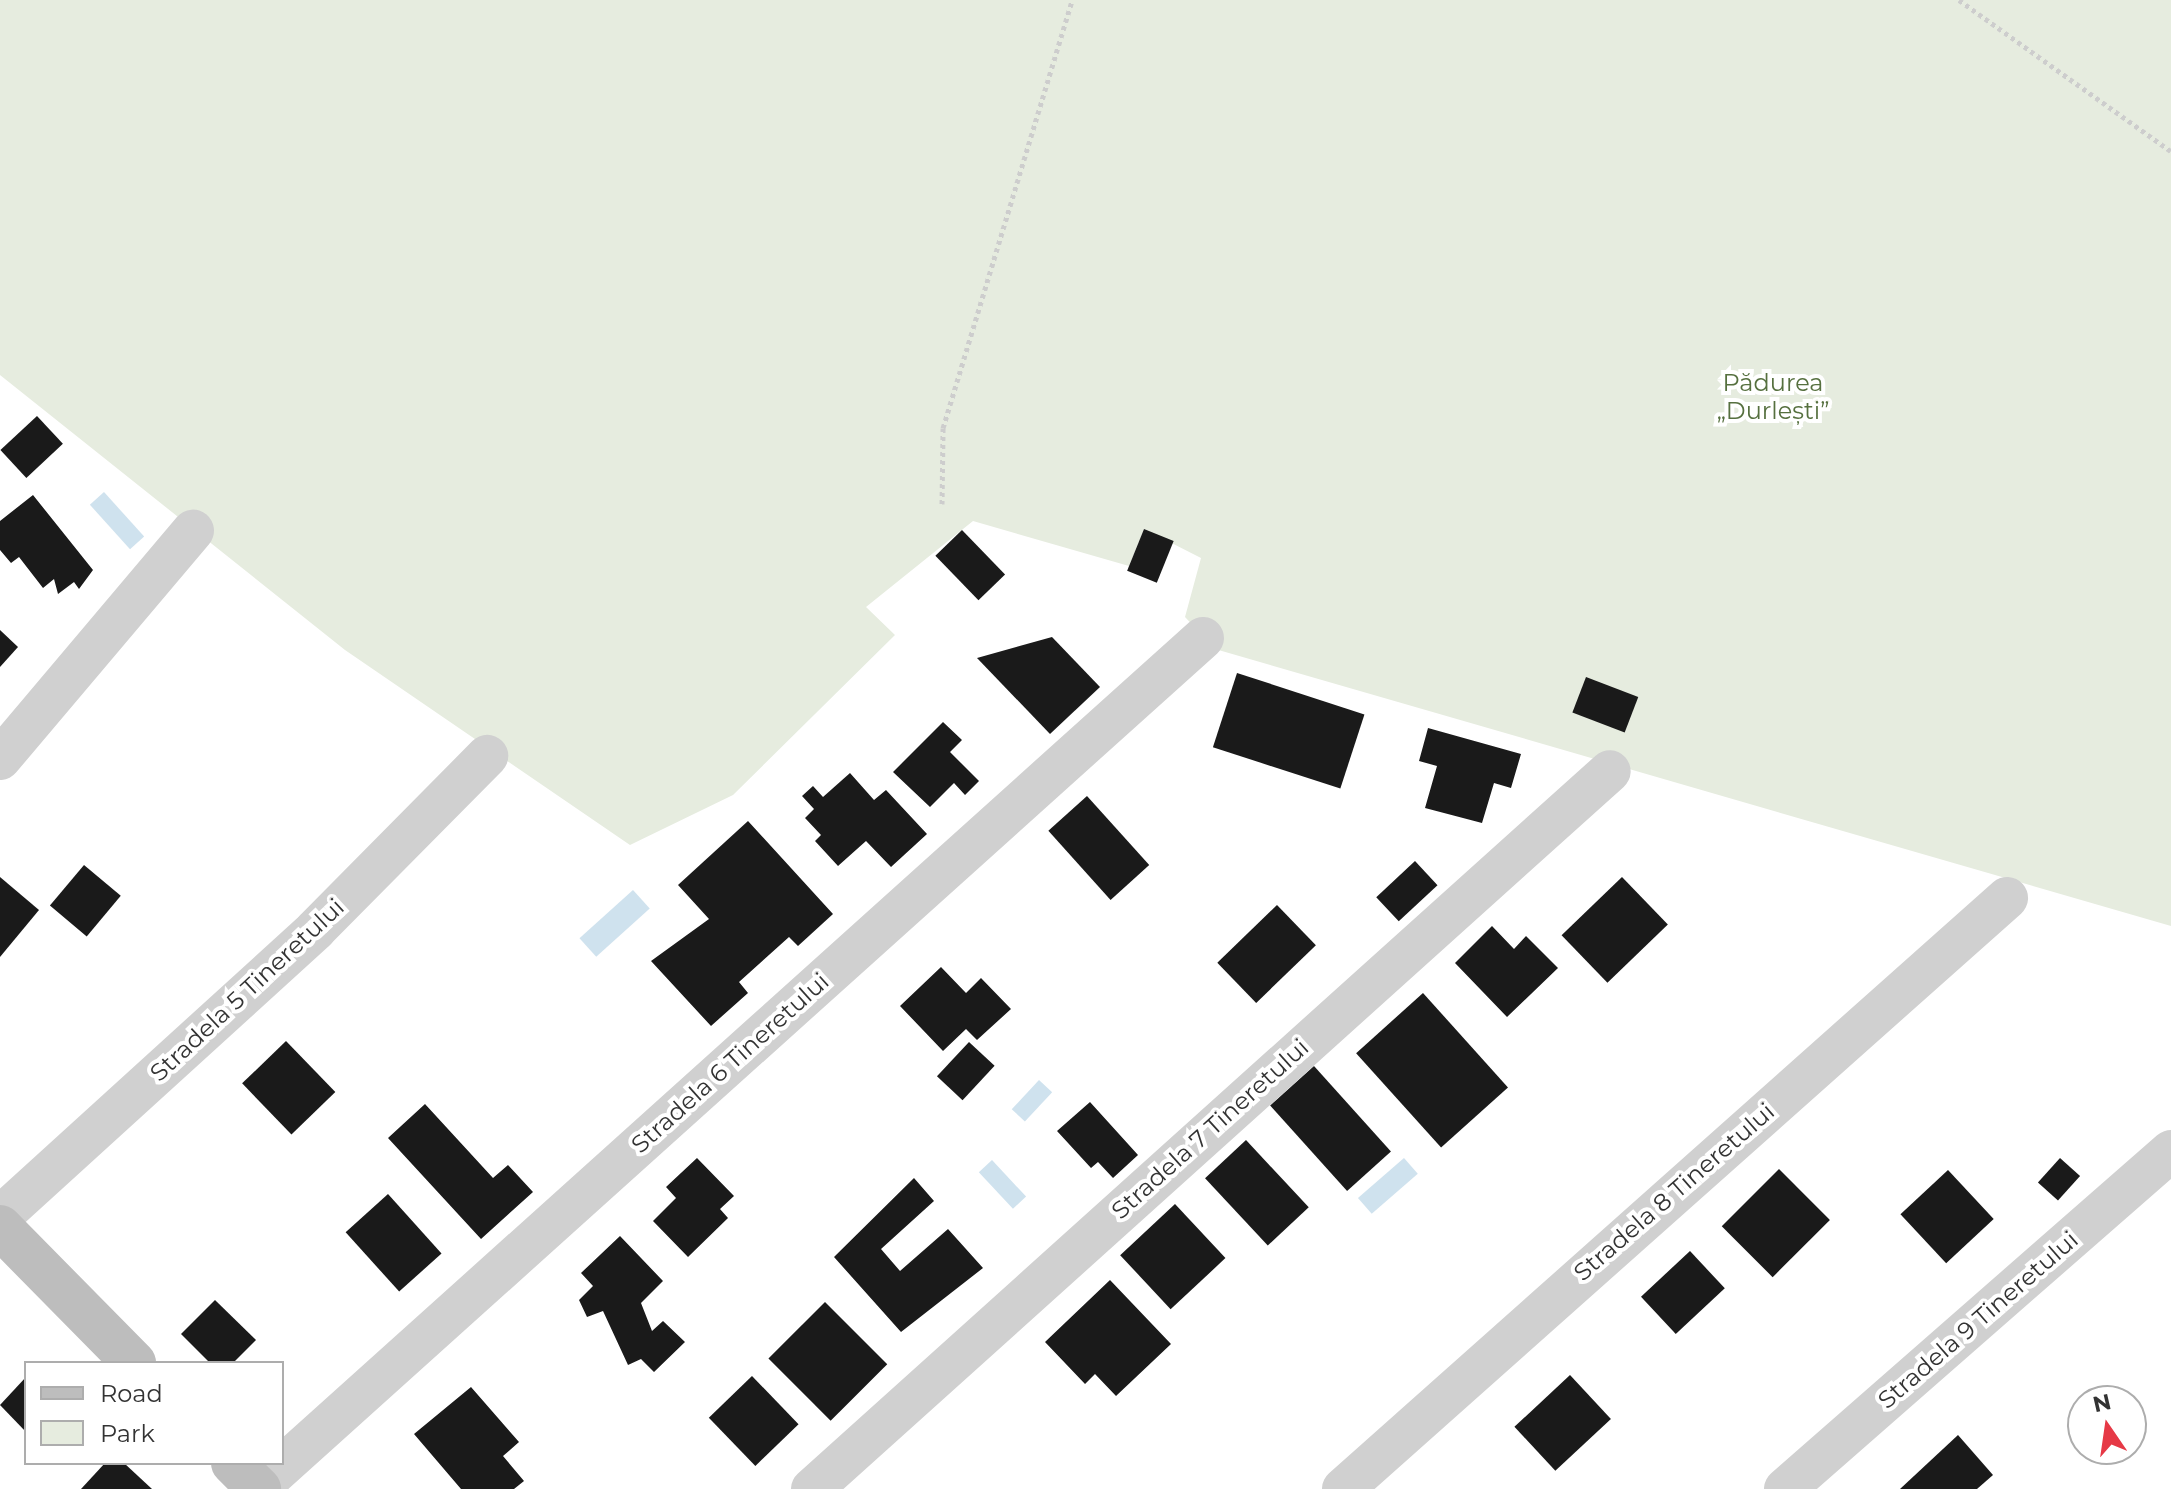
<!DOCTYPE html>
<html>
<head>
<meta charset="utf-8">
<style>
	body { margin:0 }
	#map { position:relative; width:2171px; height:1489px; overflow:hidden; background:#fff; font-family:Montserrat,sans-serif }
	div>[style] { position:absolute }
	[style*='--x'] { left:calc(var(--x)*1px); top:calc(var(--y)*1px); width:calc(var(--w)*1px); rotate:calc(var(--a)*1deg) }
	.green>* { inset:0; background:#e6ecdf }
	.water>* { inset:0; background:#cfe2ee; transform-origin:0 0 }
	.building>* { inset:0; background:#1a1a1a; transform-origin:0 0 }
	.path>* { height:5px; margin-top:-2.5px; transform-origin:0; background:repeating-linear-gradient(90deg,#cdcdcd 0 4px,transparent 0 8px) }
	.street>* { height:42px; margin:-21px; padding:0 21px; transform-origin:21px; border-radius:21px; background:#d0d0d0 }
	.secondary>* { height:44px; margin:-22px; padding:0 22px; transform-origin:22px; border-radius:22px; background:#bdbdbd }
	span { translate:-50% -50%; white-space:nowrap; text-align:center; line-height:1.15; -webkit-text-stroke:8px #fff; paint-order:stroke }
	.park-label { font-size:24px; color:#56703f }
	.street-label { font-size:24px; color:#333 }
	.legend { position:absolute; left:24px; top:1361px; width:260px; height:104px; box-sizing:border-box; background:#fff; border:2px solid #adadad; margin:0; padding:10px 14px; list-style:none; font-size:24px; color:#333 }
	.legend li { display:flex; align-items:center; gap:16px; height:40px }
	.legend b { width:40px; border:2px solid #adadad }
	.north { position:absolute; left:2067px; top:1385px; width:80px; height:80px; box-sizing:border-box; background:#fff; border:2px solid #adadad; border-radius:50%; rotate:347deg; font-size:22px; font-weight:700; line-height:32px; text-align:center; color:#333 }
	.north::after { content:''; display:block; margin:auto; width:28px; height:36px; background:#e63946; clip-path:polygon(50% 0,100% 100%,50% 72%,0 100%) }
</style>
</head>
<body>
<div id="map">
	<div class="green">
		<div style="clip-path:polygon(0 0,2171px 0,2171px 926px,1215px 649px,1185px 617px,1201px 558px,1144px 529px,1129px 566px,973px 521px,866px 607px,895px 635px,733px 795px,630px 845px,345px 650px,0 375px)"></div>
	</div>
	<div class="water">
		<div style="left:104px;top:492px;width:60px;height:19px;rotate:48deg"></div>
		<div style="left:633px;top:890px;width:25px;height:72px;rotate:48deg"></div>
		<div style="left:1039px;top:1080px;width:18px;height:40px;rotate:43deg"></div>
		<div style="left:1404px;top:1158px;width:21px;height:61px;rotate:49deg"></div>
		<div style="left:992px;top:1160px;width:50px;height:18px;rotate:47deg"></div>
	</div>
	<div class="building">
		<div style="left:37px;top:416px;width:38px;height:50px;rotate:47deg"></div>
		<div style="clip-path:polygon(33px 495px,93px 570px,79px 589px,74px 582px,58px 594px,54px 579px,43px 588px,19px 557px,11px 563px,0 550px,0 521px)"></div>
		<div style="left:1144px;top:529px;width:32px;height:45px;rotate:22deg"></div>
		<div style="left:962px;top:530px;width:62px;height:37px;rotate:46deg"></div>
		<div style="clip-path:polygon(0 630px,18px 647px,0 667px)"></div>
		<div style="clip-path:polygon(1052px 637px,1100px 687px,1050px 734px,977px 658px)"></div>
		<div style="left:1237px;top:673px;width:134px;height:78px;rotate:18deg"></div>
		<div style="left:1586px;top:677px;width:56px;height:38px;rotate:21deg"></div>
		<div style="clip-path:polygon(943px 722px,962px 740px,950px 752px,979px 781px,965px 795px,954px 783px,930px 807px,893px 772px)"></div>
		<div style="clip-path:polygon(1428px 728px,1521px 754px,1511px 788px,1494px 783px,1482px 823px,1425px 808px,1437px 766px,1419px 761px)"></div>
		<div style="clip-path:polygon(850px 773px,874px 800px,886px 790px,927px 834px,891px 867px,866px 841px,838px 866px,815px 841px,821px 835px,805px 818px,814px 809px,802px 796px,813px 786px,823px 797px)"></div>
		<div style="left:1087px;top:796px;width:93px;height:52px;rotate:48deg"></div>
		<div style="clip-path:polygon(748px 821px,833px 914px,798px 946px,789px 937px,739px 982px,748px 993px,711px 1026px,651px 961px,709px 919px,678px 885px)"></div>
		<div style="left:1415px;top:861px;width:33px;height:53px;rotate:47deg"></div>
		<div style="left:84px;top:865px;width:48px;height:53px;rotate:40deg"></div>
		<div style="clip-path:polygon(0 877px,39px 910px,0 957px)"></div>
		<div style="left:1622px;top:877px;width:66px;height:84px;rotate:46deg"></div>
		<div style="left:1277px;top:905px;width:56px;height:83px;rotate:46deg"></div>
		<div style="clip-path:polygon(1492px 926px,1514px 949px,1526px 936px,1558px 968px,1507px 1017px,1455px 963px)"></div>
		<div style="clip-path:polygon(941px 967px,966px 993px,981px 978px,1011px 1009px,977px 1040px,966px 1029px,943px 1051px,900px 1006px)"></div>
		<div style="left:1423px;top:993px;width:127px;height:90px;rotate:48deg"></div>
		<div style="left:286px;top:1041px;width:71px;height:61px;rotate:46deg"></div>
		<div style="left:969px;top:1042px;width:35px;height:47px;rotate:43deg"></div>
		<div style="left:1314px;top:1066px;width:115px;height:59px;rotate:48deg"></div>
		<div style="clip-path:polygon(1090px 1102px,1138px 1155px,1113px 1178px,1098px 1162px,1091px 1168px,1057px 1131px)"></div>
		<div style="clip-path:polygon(425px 1104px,493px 1178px,508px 1165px,533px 1192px,481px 1239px,388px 1138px)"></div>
		<div style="left:1246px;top:1140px;width:92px;height:56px;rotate:47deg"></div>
		<div style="clip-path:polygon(697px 1158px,734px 1196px,720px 1209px,728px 1218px,688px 1257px,653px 1221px,676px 1198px,666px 1187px)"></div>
		<div style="left:2060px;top:1158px;width:27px;height:33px;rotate:42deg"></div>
		<div style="left:1779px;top:1169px;width:72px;height:81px;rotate:45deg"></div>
		<div style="left:1948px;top:1170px;width:67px;height:65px;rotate:47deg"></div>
		<div style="clip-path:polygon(914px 1178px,934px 1201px,881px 1249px,900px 1271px,948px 1229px,983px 1268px,901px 1332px,834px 1257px)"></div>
		<div style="left:388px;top:1194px;width:80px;height:57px;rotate:48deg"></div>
		<div style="left:1175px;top:1204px;width:74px;height:75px;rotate:47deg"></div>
		<div style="clip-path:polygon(620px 1236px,663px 1281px,641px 1303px,652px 1331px,663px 1321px,685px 1342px,654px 1372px,641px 1359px,628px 1365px,603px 1311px,587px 1317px,579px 1300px,593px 1286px,581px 1273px)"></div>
		<div style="left:1690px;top:1251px;width:51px;height:67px;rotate:47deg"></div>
		<div style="clip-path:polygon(1110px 1280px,1171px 1344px,1116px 1396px,1095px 1374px,1085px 1384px,1045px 1342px)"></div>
		<div style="clip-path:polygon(215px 1300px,256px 1340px,233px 1363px,210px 1363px,181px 1334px)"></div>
		<div style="left:825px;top:1302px;width:88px;height:80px;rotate:45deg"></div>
		<div style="left:1570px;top:1375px;width:60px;height:76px;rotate:47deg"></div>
		<div style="left:752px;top:1376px;width:67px;height:60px;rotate:46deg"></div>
		<div style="clip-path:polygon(26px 1377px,26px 1432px,0 1405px)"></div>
		<div style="clip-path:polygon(471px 1387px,519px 1442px,503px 1456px,524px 1481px,514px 1489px,461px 1489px,414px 1434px)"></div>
		<div style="clip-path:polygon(1958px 1435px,1993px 1475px,1977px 1489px,1900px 1489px)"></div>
		<div style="clip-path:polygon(105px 1463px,124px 1463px,152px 1489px,81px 1489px)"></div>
	</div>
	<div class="path">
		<div style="--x:1959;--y:0;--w:260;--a:35.5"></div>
		<div style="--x:942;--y:504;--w:76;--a:-89.2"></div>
		<div style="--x:943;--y:428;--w:447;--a:-73.2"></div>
	</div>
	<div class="street">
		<div style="--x:0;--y:759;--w:299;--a:-49.8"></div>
		<div style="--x:0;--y:1217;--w:426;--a:-42.3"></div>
		<div style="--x:315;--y:930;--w:245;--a:-45.3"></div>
		<div style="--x:258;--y:1488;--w:1271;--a:-41.97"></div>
		<div style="--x:812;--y:1489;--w:1073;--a:-41.98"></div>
		<div style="--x:1343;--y:1489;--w:889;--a:-41.67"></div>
		<div style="--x:1785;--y:1489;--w:513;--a:-41.21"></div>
	</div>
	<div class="secondary">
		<div style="--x:0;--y:1227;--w:191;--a:45.4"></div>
		<div style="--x:233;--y:1463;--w:37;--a:45"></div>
	</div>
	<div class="park-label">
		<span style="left:1773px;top:397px">Pădurea<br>„Durlești”</span>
	</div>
	<div class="street-label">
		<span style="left:247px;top:990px;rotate:-43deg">Stradela 5 Tineretului</span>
		<span style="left:730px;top:1063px;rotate:-42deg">Stradela 6 Tineretului</span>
		<span style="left:1210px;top:1129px;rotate:-42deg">Stradela 7 Tineretului</span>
		<span style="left:1674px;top:1192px;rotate:-41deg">Stradela 8 Tineretului</span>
		<span style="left:1978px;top:1320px;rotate:-41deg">Stradela 9 Tineretului</span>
	</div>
	<ul class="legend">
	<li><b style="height:10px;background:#bdbdbd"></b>Road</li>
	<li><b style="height:22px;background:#e6ecdf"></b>Park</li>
	</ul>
	<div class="north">N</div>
</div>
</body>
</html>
